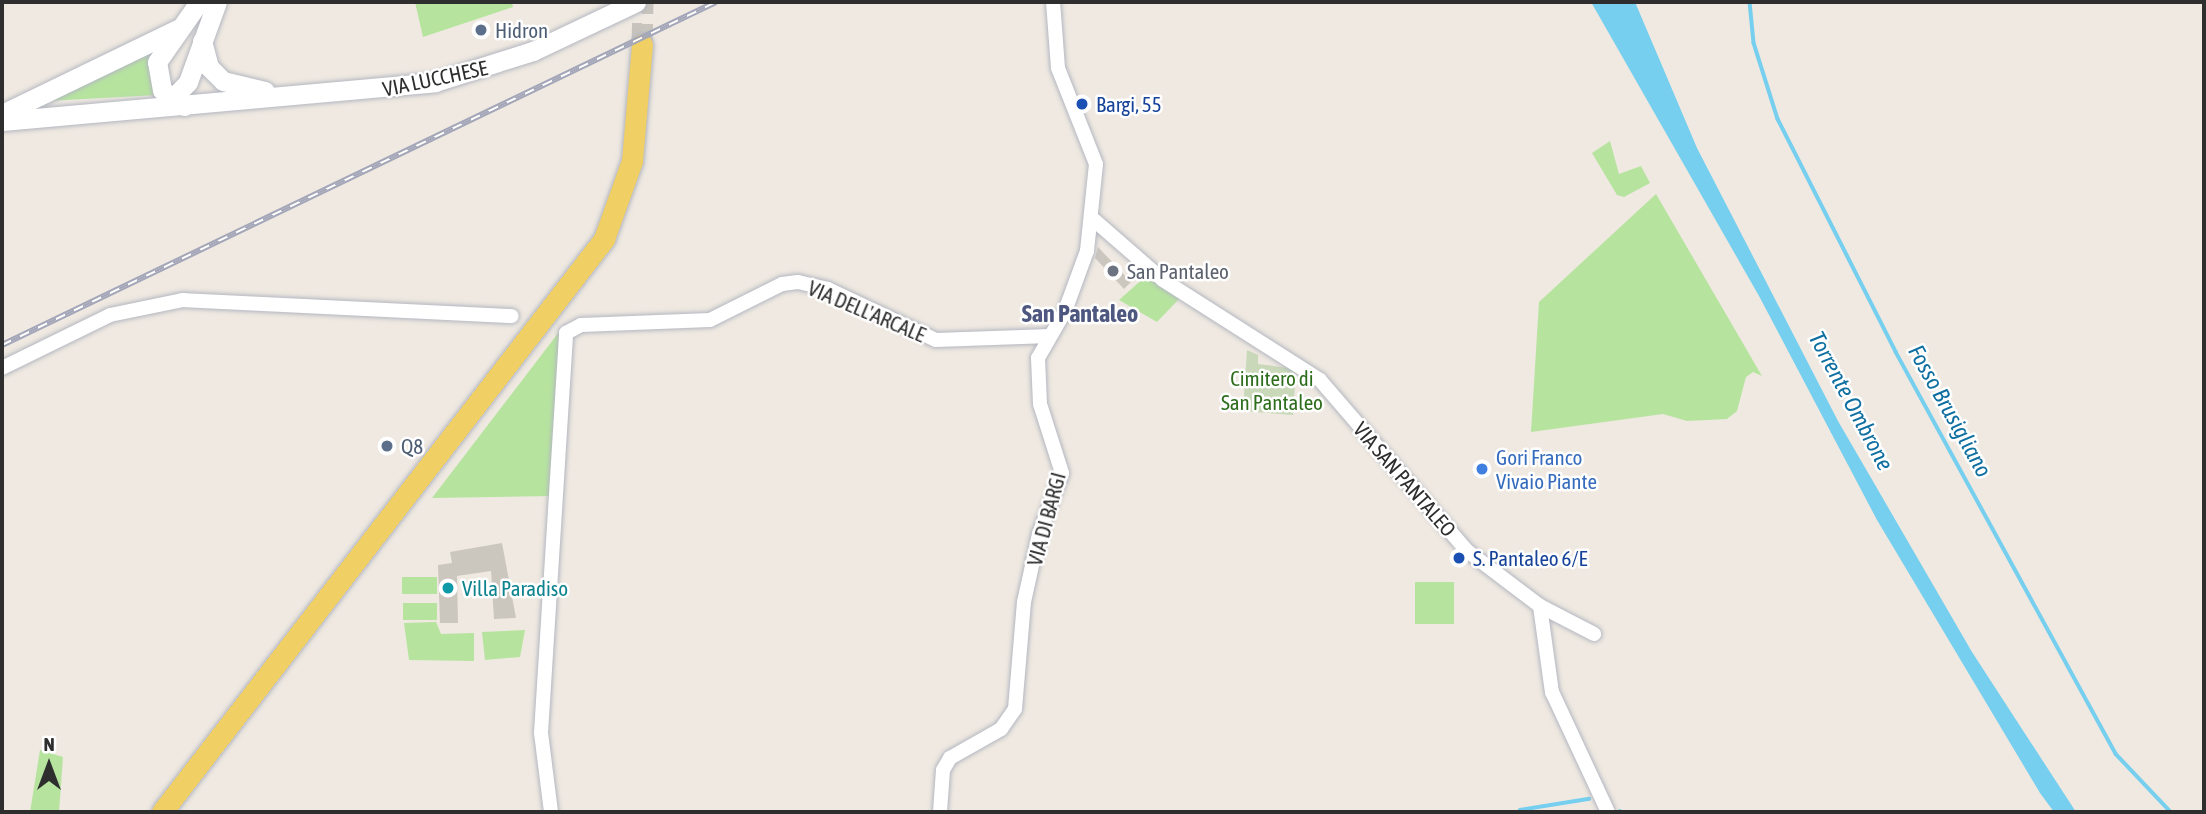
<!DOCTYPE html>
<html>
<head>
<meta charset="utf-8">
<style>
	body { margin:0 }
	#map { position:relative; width:2206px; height:814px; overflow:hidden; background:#efe9e1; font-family:"Asap Condensed",sans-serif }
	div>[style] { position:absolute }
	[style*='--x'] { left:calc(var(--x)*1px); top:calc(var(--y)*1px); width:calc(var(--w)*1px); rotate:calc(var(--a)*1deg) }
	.green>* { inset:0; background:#b6e49f; transform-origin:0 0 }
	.cemetery>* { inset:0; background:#c8d8b8 }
	.water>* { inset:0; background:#76cfee }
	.stream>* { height:3.5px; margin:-1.75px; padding:0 1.75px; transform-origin:1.75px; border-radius:1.75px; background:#76cfee }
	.building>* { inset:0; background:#cbc7bf }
	.primary-tunnel>* { height:21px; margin-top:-10.5px; transform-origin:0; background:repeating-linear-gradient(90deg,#c8c4bd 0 21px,transparent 0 31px) }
	.roads { filter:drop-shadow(0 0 2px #b4b7c1) drop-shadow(0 0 2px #b4b7c1) }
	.street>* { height:14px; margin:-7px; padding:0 7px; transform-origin:7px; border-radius:7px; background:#fff }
	.secondary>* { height:19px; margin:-9.5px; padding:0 9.5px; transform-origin:9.5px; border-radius:9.5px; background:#fff }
	.primary>* { height:21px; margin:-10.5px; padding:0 10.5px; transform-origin:10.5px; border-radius:10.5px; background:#f0cf65 }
	.rail>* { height:6px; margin-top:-3px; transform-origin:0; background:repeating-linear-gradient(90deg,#fff 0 10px,#a3a6b8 0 20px); box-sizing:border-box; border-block:2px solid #a3a6b8 }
	.dots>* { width:19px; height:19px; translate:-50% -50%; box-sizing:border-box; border:4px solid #fff; border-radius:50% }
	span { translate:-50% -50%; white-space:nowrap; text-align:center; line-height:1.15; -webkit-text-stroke:5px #fff; paint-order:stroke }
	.service-label { font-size:21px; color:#4e5e75 }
	.left { translate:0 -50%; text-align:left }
	.street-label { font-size:21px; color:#2e2e2e }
	.transit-label { font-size:21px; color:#164399 }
	.worship-label { font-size:21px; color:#5b616d }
	.park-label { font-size:21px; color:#2d6d1c }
	.shop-label { font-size:21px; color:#366cbe }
	.culture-label { font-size:21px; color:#0d838f }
	.water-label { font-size:23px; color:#0f6fa1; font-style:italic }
	.quarter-label { font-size:24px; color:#4e577f; font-weight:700 }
	.frame { position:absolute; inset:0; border:4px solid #2e2e2e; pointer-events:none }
	.north { position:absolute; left:14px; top:730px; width:70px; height:70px; -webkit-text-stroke:5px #fff; paint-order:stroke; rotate:0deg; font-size:19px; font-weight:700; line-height:28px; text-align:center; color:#2e2e2e }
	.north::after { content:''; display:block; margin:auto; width:24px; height:32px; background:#2e2e2e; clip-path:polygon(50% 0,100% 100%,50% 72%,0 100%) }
</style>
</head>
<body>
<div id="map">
	<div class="green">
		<div style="clip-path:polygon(415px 2px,512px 2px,513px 7px,423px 37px)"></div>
		<div style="clip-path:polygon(155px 48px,158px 95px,47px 101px)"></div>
		<div style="clip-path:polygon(1610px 141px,1619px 174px,1641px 166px,1650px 183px,1624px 197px,1617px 195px,1592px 153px)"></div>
		<div style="clip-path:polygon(1656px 194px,1762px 376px,1753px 372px,1746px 377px,1737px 411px,1727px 419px,1687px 421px,1663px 414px,1531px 432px,1539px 302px)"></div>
		<div style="clip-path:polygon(1146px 276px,1180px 298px,1157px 322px,1119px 300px)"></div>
		<div style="clip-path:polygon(559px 332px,551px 496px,432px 498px)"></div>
		<div style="left:437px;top:577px;width:17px;height:35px;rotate:90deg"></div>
		<div style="left:1415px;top:582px;width:39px;height:42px"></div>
		<div style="left:403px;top:603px;width:34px;height:17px"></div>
		<div style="clip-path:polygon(436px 622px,441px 634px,474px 633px,474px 661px,409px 660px,404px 623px)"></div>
		<div style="clip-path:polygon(525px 630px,520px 657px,485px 660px,482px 632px)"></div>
		<div style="clip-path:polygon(40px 750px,63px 757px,59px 812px,30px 812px)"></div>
	</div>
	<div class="cemetery">
		<div style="clip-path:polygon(1247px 350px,1258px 355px,1258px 364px,1296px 369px,1293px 415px,1243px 411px)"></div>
	</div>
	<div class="water">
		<div style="clip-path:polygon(1591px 2px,1635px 2px,1697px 148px,1838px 421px,1972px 652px,2076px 812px,2054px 812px,2040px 793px,1877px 520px,1759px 296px)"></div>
	</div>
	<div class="stream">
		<div style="--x:1750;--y:2;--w:41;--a:84.4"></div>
		<div style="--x:1754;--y:43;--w:80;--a:72.5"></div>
		<div style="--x:1778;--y:119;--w:261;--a:63.1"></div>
		<div style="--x:1896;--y:352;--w:458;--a:61.3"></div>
		<div style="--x:2116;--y:754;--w:80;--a:46.5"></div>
		<div style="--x:1520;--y:810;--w:70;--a:-9.1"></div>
		<div style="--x:1620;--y:811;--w:2;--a:27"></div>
	</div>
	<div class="building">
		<div style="clip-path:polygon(1098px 247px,1131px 282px,1124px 289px,1095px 258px)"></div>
		<div style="clip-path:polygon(502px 543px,516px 618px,494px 619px,491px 571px,457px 576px,458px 623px,440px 623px,438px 565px,452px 563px,450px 552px)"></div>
	</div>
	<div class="primary-tunnel">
		<div style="--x:642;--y:44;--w:42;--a:-88.6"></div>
	</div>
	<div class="roads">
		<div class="street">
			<div style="--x:1094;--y:220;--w:91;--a:41"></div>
			<div style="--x:1163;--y:280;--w:186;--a:32.5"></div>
			<div style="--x:1320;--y:380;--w:224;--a:49.3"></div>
			<div style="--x:1466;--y:550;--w:93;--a:37.1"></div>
			<div style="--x:1540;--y:606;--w:87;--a:82.1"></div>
			<div style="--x:1552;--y:692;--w:132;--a:65"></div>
			<div style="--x:2;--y:368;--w:120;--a:-26.1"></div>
			<div style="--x:110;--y:315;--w:75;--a:-11.6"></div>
			<div style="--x:183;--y:300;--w:329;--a:2.8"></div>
			<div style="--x:1540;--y:606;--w:61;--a:27.4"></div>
			<div style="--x:551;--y:812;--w:80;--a:-97.2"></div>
			<div style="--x:541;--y:733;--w:401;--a:-86.4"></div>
			<div style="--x:566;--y:333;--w:17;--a:-28"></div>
			<div style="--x:581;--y:325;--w:129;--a:-2.2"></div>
			<div style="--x:710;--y:320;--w:80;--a:-26.6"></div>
			<div style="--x:782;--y:284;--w:16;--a:-7"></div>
			<div style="--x:798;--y:282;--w:31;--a:13"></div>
			<div style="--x:828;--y:289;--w:119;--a:25.3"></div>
			<div style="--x:936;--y:340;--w:114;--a:-2"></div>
			<div style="--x:940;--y:812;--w:42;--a:-85.9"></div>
			<div style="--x:943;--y:770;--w:14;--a:-60"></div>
			<div style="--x:950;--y:758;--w:59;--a:-29.6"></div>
			<div style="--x:1001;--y:729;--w:24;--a:-55"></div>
			<div style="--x:1015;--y:709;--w:107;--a:-85.2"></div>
			<div style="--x:1024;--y:602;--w:70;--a:-77.6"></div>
			<div style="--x:1039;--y:534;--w:65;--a:-69.3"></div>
			<div style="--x:1062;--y:473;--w:72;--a:-107.7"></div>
			<div style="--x:1040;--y:404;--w:46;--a:-92.5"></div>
			<div style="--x:1038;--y:358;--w:54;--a:-60.1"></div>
			<div style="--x:1065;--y:311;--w:64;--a:-69.9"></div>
			<div style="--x:1087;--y:251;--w:87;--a:-84.1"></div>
			<div style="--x:1096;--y:164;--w:103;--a:-111.6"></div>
			<div style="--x:1058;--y:68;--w:66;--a:-94.3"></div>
		</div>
		<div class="secondary">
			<div style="--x:202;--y:41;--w:27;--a:75"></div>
			<div style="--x:209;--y:67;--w:20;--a:45"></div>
			<div style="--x:223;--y:81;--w:43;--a:13.4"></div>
			<div style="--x:165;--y:106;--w:33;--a:-46"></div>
			<div style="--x:188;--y:82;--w:85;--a:-70.1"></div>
			<div style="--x:184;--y:106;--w:27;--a:-144"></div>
			<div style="--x:162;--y:90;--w:28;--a:-100"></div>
			<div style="--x:157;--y:62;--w:73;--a:-55"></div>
			<div style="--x:6;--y:112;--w:191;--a:-25.8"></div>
			<div style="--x:2;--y:121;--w:435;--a:-5.1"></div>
			<div style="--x:435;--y:82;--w:103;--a:-17.6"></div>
			<div style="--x:533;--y:51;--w:114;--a:-25.4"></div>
		</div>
		<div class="primary">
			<div style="--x:162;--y:812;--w:724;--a:-52.35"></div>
			<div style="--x:604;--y:239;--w:83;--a:-70.3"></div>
			<div style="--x:632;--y:161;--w:117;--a:-85.1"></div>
		</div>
	</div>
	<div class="rail">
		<div style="--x:2;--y:345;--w:792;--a:-25.66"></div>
	</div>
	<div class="dots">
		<div style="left:481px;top:30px;background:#5c6f8a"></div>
		<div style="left:1082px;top:104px;background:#1a4fb4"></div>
		<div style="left:1113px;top:271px;background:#6b7280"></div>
		<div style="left:387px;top:446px;background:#5c6f8a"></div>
		<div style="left:1482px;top:469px;background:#3f7fe0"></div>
		<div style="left:1459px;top:558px;background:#1a4fb4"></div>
		<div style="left:448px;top:588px;background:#0f9aa8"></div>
	</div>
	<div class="service-label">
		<span class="left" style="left:495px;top:30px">Hidron</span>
		<span class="left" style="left:401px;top:446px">Q8</span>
	</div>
	<div class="street-label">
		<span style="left:435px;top:78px;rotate:-12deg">VIA LUCCHESE</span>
		<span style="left:867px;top:311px;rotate:23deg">VIA DELL'ARCALE</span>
		<span style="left:1405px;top:479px;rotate:49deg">VIA SAN PANTALEO</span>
		<span style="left:1046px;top:519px;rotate:-75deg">VIA DI BARGI</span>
	</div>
	<div class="transit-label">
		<span class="left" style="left:1096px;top:104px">Bargi, 55</span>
		<span class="left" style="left:1473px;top:558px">S. Pantaleo 6/E</span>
	</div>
	<div class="worship-label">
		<span class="left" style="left:1127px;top:271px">San Pantaleo</span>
	</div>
	<div class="park-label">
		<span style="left:1272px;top:390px">Cimitero di<br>San Pantaleo</span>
	</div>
	<div class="shop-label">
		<span class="left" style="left:1496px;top:469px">Gori Franco<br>Vivaio Piante</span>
	</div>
	<div class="culture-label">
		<span class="left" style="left:462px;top:588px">Villa Paradiso</span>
	</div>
	<div class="water-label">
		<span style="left:1851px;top:401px;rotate:62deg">Torrente Ombrone</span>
		<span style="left:1950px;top:411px;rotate:61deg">Fosso Brusigliano</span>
	</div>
	<div class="quarter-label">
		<span style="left:1080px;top:314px">San Pantaleo</span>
	</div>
	<div class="frame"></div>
	<div class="north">N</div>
</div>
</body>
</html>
